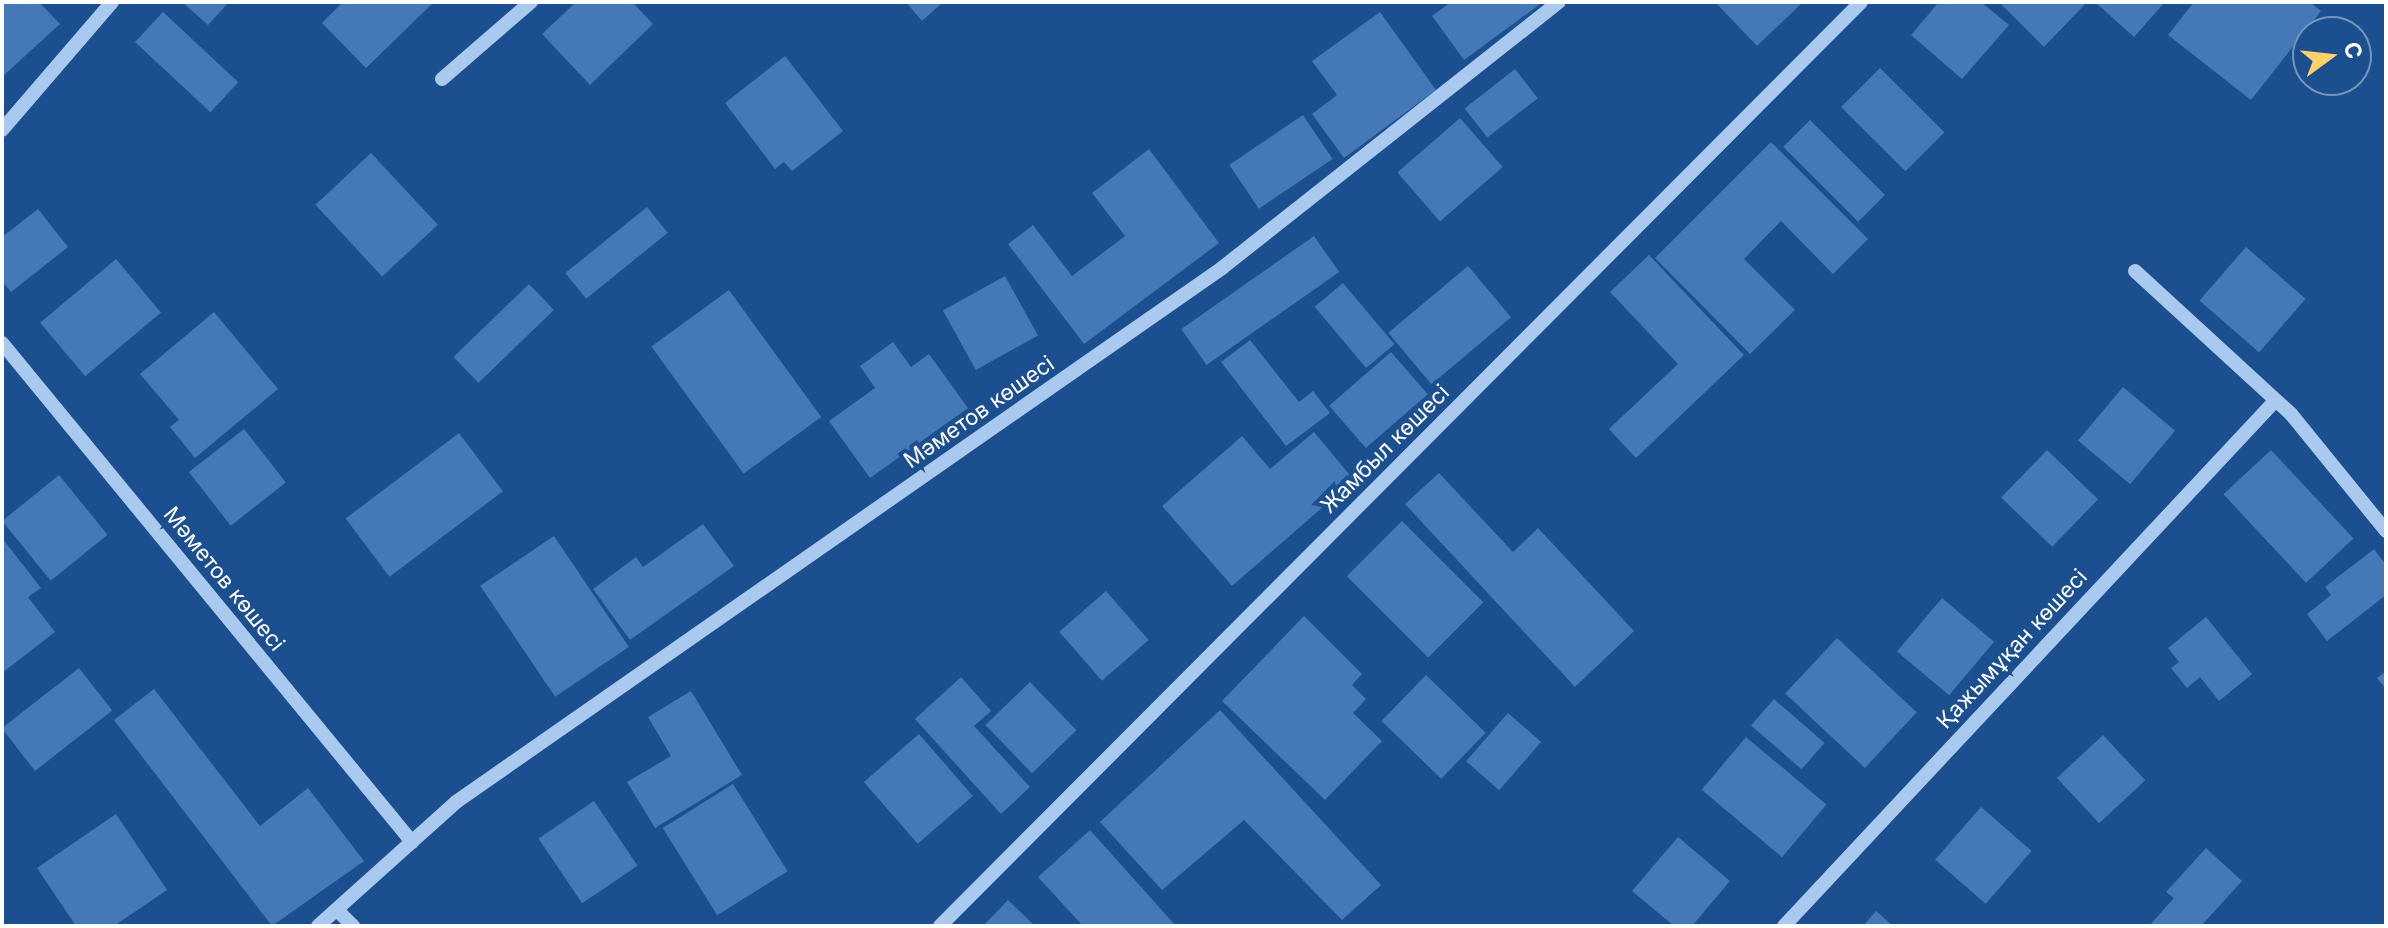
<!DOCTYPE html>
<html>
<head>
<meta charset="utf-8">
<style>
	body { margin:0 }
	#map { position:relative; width:2388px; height:928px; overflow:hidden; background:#1b4f8f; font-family:Inter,sans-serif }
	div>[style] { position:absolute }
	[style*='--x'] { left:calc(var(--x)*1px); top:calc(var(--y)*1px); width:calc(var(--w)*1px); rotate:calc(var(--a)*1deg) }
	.building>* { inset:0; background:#4478b7; transform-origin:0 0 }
	.minor>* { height:14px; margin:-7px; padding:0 7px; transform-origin:7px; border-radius:7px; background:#a9c9ee }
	span { translate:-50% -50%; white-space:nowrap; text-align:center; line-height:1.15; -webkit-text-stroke:8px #1b4f8f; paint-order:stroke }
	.street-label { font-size:22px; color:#fff }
	.frame { position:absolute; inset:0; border:4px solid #fff; pointer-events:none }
	.north { position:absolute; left:2292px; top:16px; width:80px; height:80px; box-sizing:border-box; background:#1b4f8f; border:2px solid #7695bc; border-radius:50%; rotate:75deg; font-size:22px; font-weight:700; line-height:32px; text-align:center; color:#fff }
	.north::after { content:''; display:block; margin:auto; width:28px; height:36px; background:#ffd166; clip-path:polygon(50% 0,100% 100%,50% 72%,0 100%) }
</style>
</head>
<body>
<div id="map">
	<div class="building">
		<div style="clip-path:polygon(2px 2px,39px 2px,60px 24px,2px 77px)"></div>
		<div style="clip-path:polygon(182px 2px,229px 2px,208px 25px)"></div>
		<div style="clip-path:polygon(343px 2px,434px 2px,366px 68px,322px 23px)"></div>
		<div style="clip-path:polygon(576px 2px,632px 2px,653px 24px,590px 85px,542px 34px)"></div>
		<div style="clip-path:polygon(906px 2px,943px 2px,922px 21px)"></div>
		<div style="clip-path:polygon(1451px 2px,1543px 2px,1464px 60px,1432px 16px)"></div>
		<div style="clip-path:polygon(1715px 2px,1803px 2px,1757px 46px)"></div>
		<div style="clip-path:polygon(1939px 2px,1981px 2px,2009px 25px,1962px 79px,1911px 35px)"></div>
		<div style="clip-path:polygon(1999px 2px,2087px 2px,2044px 47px)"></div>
		<div style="clip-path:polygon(2095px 2px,2165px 2px,2134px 37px)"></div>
		<div style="clip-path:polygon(2194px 2px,2310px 2px,2321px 11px,2251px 100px,2168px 35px)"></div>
		<div style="left:163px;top:12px;width:103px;height:41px;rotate:43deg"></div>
		<div style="clip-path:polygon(1380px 12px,1436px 90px,1344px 158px,1312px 114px,1337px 95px,1312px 61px)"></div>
		<div style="clip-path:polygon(785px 56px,843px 131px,792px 171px,784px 162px,775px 169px,725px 103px)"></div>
		<div style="left:1880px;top:68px;width:91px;height:55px;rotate:45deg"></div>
		<div style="left:1515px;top:69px;width:37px;height:64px;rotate:52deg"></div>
		<div style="left:1303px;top:115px;width:53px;height:89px;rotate:56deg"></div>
		<div style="left:1460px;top:118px;width:65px;height:83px;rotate:49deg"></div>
		<div style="left:1810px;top:120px;width:106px;height:38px;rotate:45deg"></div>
		<div style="clip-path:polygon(1771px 142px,1868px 239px,1833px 274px,1781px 221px,1744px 259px,1795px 310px,1750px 354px,1655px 258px)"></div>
		<div style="clip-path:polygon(1149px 149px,1219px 243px,1084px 344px,1008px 244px,1033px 225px,1072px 276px,1125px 236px,1092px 193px)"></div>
		<div style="left:371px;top:153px;width:98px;height:76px;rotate:47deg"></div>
		<div style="left:647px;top:207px;width:33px;height:105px;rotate:51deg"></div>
		<div style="clip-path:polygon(38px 209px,68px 247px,11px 292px,2px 281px,2px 237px)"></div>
		<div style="left:1314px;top:236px;width:44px;height:162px;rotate:55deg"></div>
		<div style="left:2246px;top:247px;width:79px;height:71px;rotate:41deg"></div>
		<div style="clip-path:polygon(1649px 255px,1744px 355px,1636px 458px,1609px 429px,1678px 364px,1610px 292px)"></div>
		<div style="left:116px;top:259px;width:70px;height:99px;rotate:50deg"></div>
		<div style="left:1468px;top:266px;width:67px;height:104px;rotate:50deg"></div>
		<div style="left:1005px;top:276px;width:68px;height:71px;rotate:61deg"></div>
		<div style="left:1343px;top:283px;width:80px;height:37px;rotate:50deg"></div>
		<div style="left:529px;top:284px;width:36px;height:105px;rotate:46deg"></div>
		<div style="left:729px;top:290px;width:157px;height:96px;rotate:54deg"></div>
		<div style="clip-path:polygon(214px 312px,278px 389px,195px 458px,170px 427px,179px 420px,140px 374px)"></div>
		<div style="clip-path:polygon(1250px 340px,1299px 402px,1313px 391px,1330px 413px,1286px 446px,1221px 362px)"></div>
		<div style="clip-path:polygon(893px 342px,911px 367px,929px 354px,968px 408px,870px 478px,829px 421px,875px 388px,860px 366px)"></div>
		<div style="left:1391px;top:352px;width:56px;height:82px;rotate:49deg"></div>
		<div style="left:2123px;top:387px;width:68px;height:70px;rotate:40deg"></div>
		<div style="left:244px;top:429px;width:68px;height:70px;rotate:52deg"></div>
		<div style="clip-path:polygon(1314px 432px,1354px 480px,1232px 586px,1162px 506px,1242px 436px,1270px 469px)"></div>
		<div style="left:459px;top:433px;width:73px;height:142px;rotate:53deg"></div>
		<div style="left:2047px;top:450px;width:71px;height:66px;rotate:44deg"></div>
		<div style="left:2271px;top:450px;width:121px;height:65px;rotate:47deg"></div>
		<div style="clip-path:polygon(1439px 473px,1513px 552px,1538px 528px,1634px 631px,1575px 687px,1405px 504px)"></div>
		<div style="left:59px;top:475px;width:77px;height:73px;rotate:51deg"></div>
		<div style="left:1402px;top:521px;width:115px;height:78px;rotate:45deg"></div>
		<div style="clip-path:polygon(703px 524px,734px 566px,630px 640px,593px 589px,636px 557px,643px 567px)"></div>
		<div style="left:554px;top:536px;width:134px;height:89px;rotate:56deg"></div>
		<div style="clip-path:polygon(2px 538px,41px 588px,28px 597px,55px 632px,2px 673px)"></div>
		<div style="clip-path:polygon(2374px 549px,2386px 565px,2386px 595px,2327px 641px,2307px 614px,2331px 595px,2325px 587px)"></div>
		<div style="left:1106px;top:591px;width:65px;height:62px;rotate:49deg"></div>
		<div style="left:1942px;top:598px;width:68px;height:70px;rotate:40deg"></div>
		<div style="clip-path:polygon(1304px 616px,1362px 674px,1352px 685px,1366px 699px,1353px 713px,1382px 741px,1325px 800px,1222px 701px)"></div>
		<div style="clip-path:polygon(2206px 617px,2252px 674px,2219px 701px,2200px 677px,2187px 688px,2171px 668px,2179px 662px,2168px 648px)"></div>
		<div style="left:1837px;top:638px;width:109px;height:76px;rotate:43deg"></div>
		<div style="left:79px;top:668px;width:54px;height:98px;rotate:52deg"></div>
		<div style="clip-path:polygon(2386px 671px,2386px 689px,2377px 678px)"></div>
		<div style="left:1426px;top:675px;width:83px;height:64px;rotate:44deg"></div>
		<div style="clip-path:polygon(961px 677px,991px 711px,974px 726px,1030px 787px,1001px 814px,915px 719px)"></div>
		<div style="left:1030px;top:682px;width:67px;height:62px;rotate:46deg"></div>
		<div style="clip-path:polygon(154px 689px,260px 826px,308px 788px,364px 861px,272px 926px,114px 720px)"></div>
		<div style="clip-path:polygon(691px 691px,742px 775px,655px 828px,627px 782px,671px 756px,648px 717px)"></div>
		<div style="left:1774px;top:699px;width:67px;height:35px;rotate:41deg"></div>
		<div style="clip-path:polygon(1220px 710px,1381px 885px,1342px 920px,1244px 820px,1162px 890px,1100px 822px)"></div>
		<div style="left:1508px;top:713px;width:44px;height:64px;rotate:41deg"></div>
		<div style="left:919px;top:734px;width:82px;height:73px;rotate:49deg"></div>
		<div style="left:2103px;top:735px;width:62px;height:63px;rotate:47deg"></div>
		<div style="left:1746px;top:737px;width:105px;height:69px;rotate:40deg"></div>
		<div style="left:733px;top:784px;width:103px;height:83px;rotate:58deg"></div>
		<div style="left:594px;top:801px;width:78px;height:67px;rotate:56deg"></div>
		<div style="left:1981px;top:807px;width:67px;height:70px;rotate:41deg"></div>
		<div style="clip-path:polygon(116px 814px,167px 890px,114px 926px,76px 926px,37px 868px)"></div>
		<div style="clip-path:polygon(1090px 830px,1176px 926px,1083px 926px,1038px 877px)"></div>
		<div style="clip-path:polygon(1678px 837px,1730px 881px,1692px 926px,1674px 926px,1632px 891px)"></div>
		<div style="clip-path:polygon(2206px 848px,2242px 881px,2201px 926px,2149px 926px,2174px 898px,2166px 892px)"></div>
		<div style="clip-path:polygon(1008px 900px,1035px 926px,983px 926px)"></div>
		<div style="clip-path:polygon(1876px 911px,1893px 926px,1863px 926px)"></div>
	</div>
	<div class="minor">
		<div style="--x:442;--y:79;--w:118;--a:-40.9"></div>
		<div style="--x:2;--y:130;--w:169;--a:-49.3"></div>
		<div style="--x:2135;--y:271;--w:212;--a:42.5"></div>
		<div style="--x:2291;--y:414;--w:151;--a:50.9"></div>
		<div style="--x:2;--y:343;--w:646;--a:50.59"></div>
		<div style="--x:337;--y:910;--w:23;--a:45"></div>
		<div style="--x:318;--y:926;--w:186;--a:-41.9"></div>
		<div style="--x:456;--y:802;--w:934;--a:-34.88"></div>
		<div style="--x:1222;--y:268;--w:429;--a:-38.3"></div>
		<div style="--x:940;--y:926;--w:1305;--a:-45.09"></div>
		<div style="--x:1784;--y:926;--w:716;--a:-46.92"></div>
	</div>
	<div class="street-label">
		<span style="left:979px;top:412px;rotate:-35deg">Мәметов көшесі</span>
		<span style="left:1385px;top:449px;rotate:-45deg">Жамбыл көшесі</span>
		<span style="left:224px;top:579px;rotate:51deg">Мәметов көшесі</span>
		<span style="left:2012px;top:649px;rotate:-47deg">Қажымұқан көшесі</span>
	</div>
	<div class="frame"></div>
	<div class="north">С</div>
</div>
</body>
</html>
